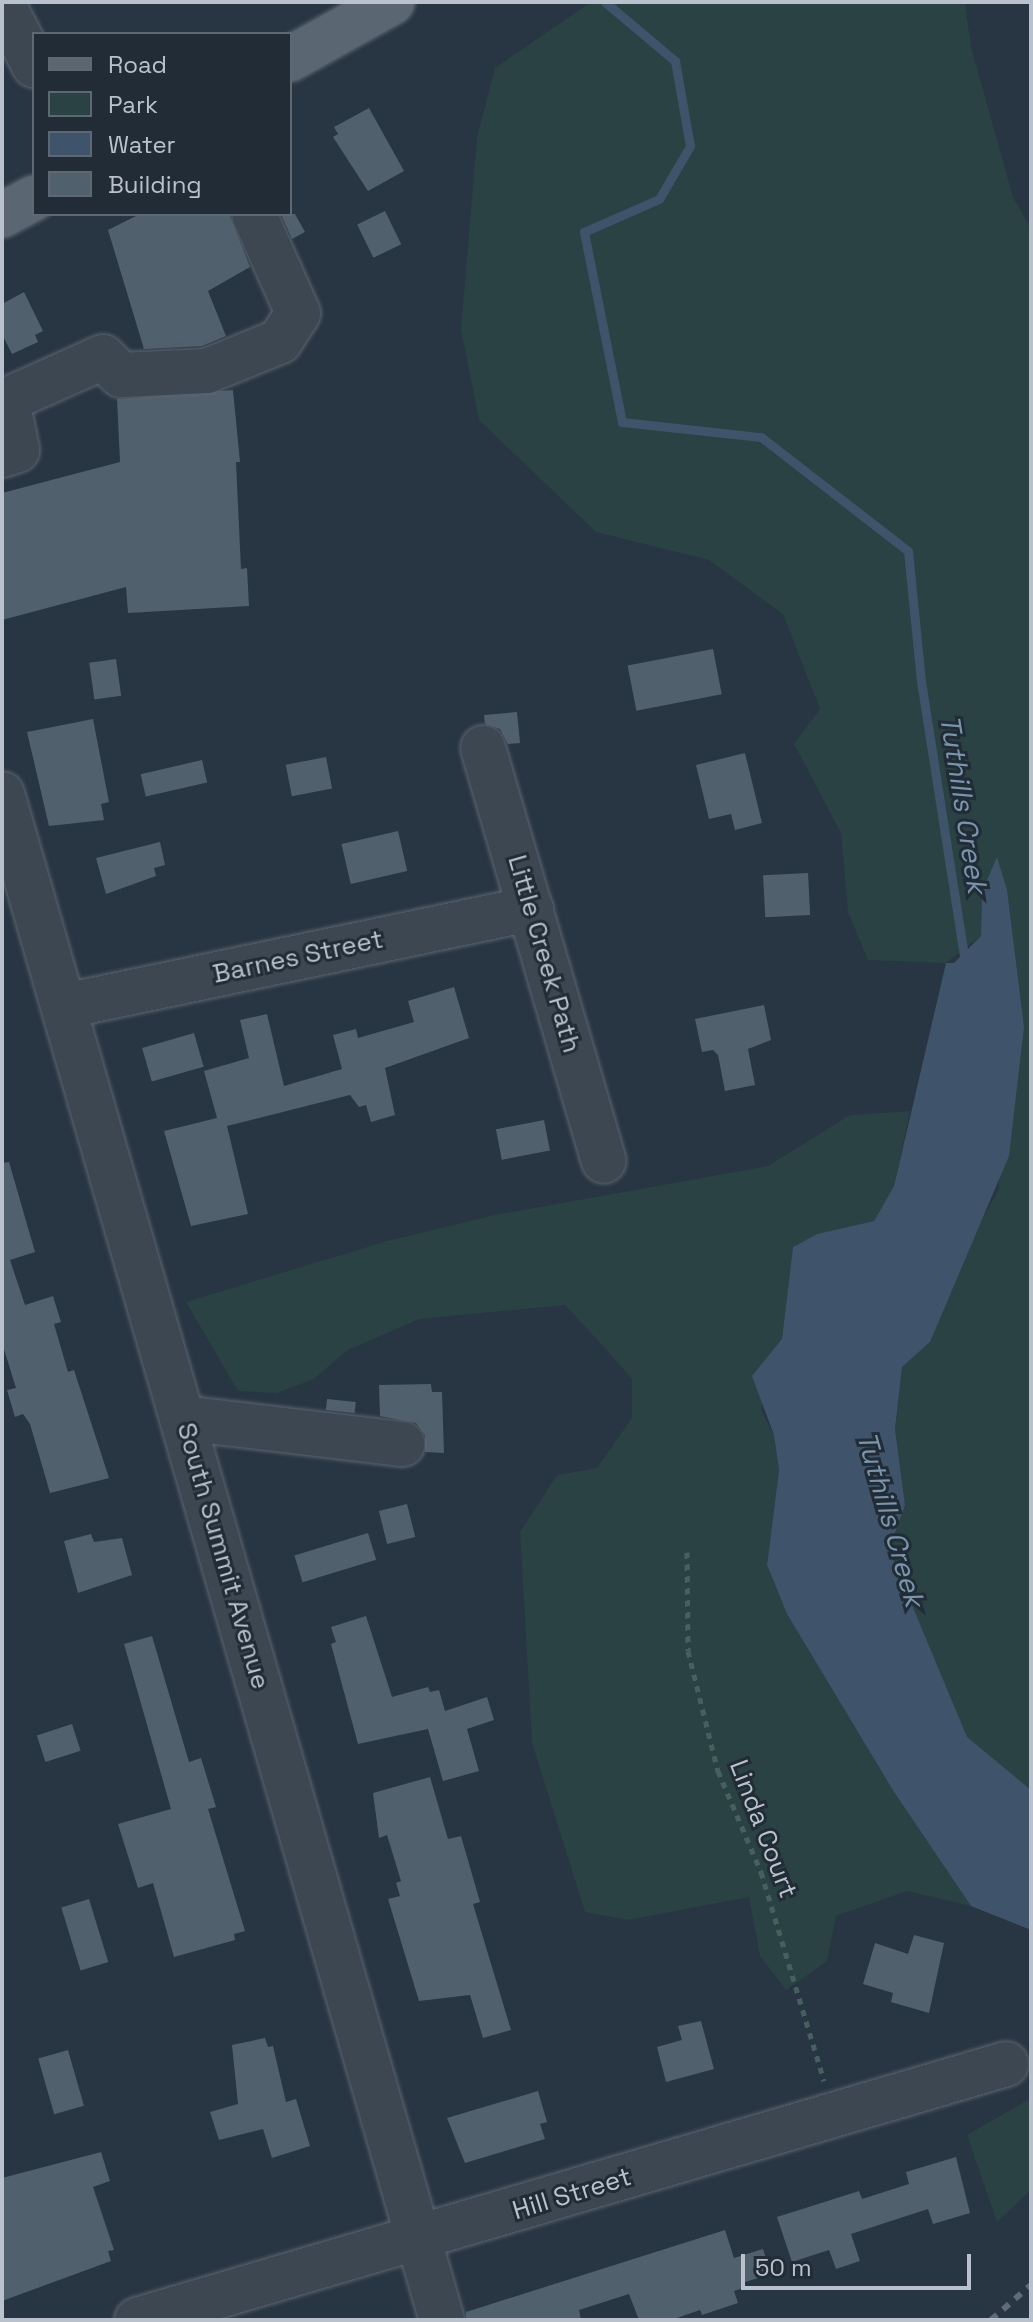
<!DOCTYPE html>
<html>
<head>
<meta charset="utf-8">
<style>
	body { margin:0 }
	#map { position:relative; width:1033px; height:2322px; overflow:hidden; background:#283542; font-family:"Space Grotesk",sans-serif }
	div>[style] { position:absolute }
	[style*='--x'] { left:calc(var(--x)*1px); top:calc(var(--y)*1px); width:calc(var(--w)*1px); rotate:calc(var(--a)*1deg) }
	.green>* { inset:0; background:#2a4243 }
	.water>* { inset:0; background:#3f546a }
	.stream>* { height:9px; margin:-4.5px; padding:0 4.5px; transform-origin:4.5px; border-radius:4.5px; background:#3f546a }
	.building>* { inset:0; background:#51606d; transform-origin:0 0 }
	.path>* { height:5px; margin-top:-2.5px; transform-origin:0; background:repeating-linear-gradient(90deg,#485f5f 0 6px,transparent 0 12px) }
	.roads { filter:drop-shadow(0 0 2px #5a656f) drop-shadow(0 0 2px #5a656f) }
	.minor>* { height:44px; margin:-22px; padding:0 22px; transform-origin:22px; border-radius:22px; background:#3c4752 }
	.major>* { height:44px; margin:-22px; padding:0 22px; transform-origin:22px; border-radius:22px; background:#5a6672 }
	.rail>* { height:6px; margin-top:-3px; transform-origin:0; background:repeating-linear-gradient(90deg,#5f6b78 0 8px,transparent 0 16px) }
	span { translate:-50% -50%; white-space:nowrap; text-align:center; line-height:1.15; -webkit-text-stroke:6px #212c37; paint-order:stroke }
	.street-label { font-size:26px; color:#b9c2cc }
	.water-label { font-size:28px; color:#7b95ad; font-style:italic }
	.frame { position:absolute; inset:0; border:4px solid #b9c2cc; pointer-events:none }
	.legend { position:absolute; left:32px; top:32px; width:260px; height:184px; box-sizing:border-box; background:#212c37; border:2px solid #5e6873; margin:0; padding:10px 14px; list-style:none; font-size:24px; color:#b9c2cc }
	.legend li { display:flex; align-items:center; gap:16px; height:40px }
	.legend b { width:40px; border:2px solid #5e6873 }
	.scale { position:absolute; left:741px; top:2254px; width:230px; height:36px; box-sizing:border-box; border:4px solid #b9c2cc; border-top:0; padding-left:10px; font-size:24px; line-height:28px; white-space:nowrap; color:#b9c2cc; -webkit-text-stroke:6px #212c37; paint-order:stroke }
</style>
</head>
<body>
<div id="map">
	<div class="green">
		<div style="clip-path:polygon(591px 2px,965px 2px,971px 47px,1013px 197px,1031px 229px,1031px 1790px,967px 1738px,889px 1551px,905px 1505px,895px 1429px,902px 1367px,930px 1342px,974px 1234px,999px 1189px,998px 859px,982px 892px,981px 936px,946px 963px,868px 960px,848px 912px,841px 833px,794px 744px,820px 709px,783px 614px,709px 560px,596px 532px,479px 420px,461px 330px,477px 137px,495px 68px)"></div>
		<div style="clip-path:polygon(910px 1111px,894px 1186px,874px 1221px,817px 1234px,793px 1247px,782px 1339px,761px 1410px,774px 1435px,779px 1470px,767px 1565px,787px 1614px,894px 1792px,971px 1906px,907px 1891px,836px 1916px,827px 1961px,786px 1990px,760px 1956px,749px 1897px,628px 1920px,585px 1912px,532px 1743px,520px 1532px,557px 1475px,597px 1468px,632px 1418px,632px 1379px,604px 1347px,565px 1305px,419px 1319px,346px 1351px,314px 1379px,277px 1393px,238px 1391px,186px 1302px,387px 1241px,495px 1215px,768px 1166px,850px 1115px)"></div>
		<div style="clip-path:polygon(1031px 2098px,1031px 2190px,997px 2222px,967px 2135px)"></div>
	</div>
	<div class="water">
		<div style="clip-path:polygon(997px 857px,1007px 890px,1024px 1027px,1009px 1156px,930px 1342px,902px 1367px,895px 1429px,905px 1505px,889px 1550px,967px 1737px,1031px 1790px,1031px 1930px,971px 1906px,894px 1792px,787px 1614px,767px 1565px,779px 1470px,774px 1435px,752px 1376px,782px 1339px,793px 1247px,817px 1234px,874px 1221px,894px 1186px,946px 963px,954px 963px,981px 936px,982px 892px)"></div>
	</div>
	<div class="stream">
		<div style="--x:605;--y:2;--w:92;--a:40.1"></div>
		<div style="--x:675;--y:61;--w:86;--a:80"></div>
		<div style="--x:690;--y:146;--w:61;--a:120.3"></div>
		<div style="--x:659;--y:199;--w:82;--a:156.3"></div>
		<div style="--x:584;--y:232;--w:194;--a:78.7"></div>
		<div style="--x:622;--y:422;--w:140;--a:6.2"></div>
		<div style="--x:761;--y:437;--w:186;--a:37.8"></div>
		<div style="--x:908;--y:551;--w:131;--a:84.3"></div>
		<div style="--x:921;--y:681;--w:283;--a:81.1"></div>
	</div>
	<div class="building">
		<div style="clip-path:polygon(369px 108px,404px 171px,368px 191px,333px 137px,338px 134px,334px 127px)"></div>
		<div style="left:385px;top:211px;width:37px;height:31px;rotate:64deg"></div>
		<div style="clip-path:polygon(140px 214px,229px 214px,250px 267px,208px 291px,226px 336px,202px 346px,144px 349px,108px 230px)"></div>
		<div style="clip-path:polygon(281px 214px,295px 214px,305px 232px,292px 239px)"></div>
		<div style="clip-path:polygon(24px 292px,43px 331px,35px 335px,38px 342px,12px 354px,2px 334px,2px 304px)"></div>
		<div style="clip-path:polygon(233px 390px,240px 462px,236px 462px,241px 569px,247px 568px,249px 606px,128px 613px,126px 587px,2px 620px,2px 493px,120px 462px,117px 399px)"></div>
		<div style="left:713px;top:649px;width:46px;height:87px;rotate:79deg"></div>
		<div style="left:116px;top:659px;width:37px;height:27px;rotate:82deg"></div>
		<div style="clip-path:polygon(517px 712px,520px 743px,508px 744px,500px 729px,485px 724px,484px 715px)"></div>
		<div style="clip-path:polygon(93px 719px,109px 802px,101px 804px,104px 820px,49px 826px,27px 732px)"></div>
		<div style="clip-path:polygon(745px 753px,762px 823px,735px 830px,731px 814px,709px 819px,696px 765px)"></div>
		<div style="left:326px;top:757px;width:32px;height:41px;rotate:79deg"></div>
		<div style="left:202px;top:760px;width:23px;height:63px;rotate:77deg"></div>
		<div style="left:398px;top:831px;width:41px;height:58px;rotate:77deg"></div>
		<div style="clip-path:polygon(160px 842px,165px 865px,154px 868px,156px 876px,106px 894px,96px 858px)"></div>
		<div style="left:808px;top:873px;width:42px;height:45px;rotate:87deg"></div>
		<div style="clip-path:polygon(454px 987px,469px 1038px,385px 1068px,395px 1115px,371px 1122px,366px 1105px,359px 1107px,350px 1095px,227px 1126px,248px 1214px,191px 1226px,164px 1131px,217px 1118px,204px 1071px,249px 1058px,240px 1020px,267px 1014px,284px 1086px,342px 1069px,333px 1035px,356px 1029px,358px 1038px,414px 1022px,408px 1001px)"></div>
		<div style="clip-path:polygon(764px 1005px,771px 1040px,748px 1049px,755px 1085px,725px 1091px,718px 1055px,713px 1050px,702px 1052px,695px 1019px)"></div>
		<div style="left:194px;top:1033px;width:35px;height:54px;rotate:74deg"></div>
		<div style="left:544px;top:1120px;width:31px;height:49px;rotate:79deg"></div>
		<div style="clip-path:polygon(9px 1162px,35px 1252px,10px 1260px,25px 1305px,53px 1296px,61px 1322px,54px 1324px,68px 1372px,74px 1370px,109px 1478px,50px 1493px,30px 1424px,23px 1414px,15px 1417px,7px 1390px,16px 1388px,2px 1343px,2px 1163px)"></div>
		<div style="clip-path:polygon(431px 1384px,432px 1392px,442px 1392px,444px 1453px,425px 1452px,425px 1435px,416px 1423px,380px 1416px,379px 1385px)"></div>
		<div style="left:327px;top:1399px;width:29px;height:11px;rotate:6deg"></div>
		<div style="left:407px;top:1504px;width:34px;height:29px;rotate:76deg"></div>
		<div style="left:368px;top:1533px;width:28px;height:77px;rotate:73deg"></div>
		<div style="clip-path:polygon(91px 1534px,94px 1542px,122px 1538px,132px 1575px,78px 1593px,64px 1541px)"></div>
		<div style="clip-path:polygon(366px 1616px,392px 1697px,428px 1687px,430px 1692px,439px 1690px,445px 1711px,487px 1697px,494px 1720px,467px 1729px,479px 1771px,443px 1781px,428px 1729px,358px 1744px,331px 1644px,336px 1642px,331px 1627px)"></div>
		<div style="clip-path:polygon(152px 1636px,189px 1762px,201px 1758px,216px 1807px,208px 1809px,245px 1931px,234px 1934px,235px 1940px,174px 1957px,153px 1883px,138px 1888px,118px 1824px,171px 1809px,124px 1644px)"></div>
		<div style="left:72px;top:1724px;width:28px;height:37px;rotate:72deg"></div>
		<div style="clip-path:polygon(430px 1777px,448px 1839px,461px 1836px,480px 1902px,473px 1904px,511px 2030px,483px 2038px,470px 1995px,419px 2001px,388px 1899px,400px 1896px,396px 1883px,401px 1881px,387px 1835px,379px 1838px,373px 1793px)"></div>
		<div style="left:89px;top:1899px;width:66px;height:29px;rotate:73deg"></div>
		<div style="clip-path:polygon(914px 1935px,944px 1943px,929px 2013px,891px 2002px,893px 1993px,863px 1984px,875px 1943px,908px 1954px)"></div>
		<div style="clip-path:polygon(701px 2021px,714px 2069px,666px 2082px,657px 2047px,682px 2040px,678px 2026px)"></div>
		<div style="clip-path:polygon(265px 2038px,268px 2047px,273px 2046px,286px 2102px,296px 2099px,310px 2146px,272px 2158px,263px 2129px,219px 2140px,210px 2112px,238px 2104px,232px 2045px)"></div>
		<div style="left:68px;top:2050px;width:58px;height:31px;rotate:74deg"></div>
		<div style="clip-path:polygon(538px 2091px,547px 2122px,540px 2124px,545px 2139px,465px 2163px,447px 2118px)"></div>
		<div style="clip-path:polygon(101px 2152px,110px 2181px,93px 2187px,114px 2250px,108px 2251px,111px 2261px,2px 2301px,2px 2178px)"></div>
		<div style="clip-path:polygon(956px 2157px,970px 2213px,933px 2224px,928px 2209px,851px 2234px,860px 2261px,836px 2269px,829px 2250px,792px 2262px,777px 2217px,859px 2191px,862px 2199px,909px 2184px,906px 2172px)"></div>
		<div style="clip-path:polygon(725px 2230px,734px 2258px,763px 2249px,771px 2274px,742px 2283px,743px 2288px,734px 2291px,738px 2303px,702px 2315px,700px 2310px,671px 2320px,639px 2320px,629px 2294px,579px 2310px,581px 2320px,466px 2320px,466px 2312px)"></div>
	</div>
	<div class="path">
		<div style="--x:687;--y:1552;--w:99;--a:89.4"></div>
		<div style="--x:688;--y:1651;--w:124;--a:76"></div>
		<div style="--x:718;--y:1771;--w:110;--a:66.9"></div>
		<div style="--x:761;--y:1872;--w:218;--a:73.2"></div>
	</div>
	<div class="roads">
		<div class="minor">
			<div style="--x:2;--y:3;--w:70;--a:62.7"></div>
			<div style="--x:2;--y:455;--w:16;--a:-18"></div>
			<div style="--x:17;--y:450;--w:51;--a:-101.3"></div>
			<div style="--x:7;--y:400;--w:105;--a:-24.1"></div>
			<div style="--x:103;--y:357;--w:25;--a:45"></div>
			<div style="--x:121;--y:375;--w:86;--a:-2.7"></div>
			<div style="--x:207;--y:371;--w:79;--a:-22.3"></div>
			<div style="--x:280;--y:341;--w:33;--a:-57"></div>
			<div style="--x:298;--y:313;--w:108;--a:-114"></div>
			<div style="--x:483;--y:748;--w:430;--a:73.7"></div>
			<div style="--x:2;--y:794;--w:1588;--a:73.92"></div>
			<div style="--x:65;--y:1006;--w:476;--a:-11.8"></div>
			<div style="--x:183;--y:1418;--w:221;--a:6.8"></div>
			<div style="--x:137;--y:2320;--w:906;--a:-16.41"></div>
		</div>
		<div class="major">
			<div style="--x:290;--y:59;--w:117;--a:-29.2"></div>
			<div style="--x:2;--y:215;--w:36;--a:-28"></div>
		</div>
	</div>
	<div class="rail">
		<div style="--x:991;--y:2320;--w:53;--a:-41.2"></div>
	</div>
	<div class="street-label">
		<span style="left:544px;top:954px;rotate:74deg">Little Creek Path</span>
		<span style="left:298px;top:957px;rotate:-12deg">Barnes Street</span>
		<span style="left:223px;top:1556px;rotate:74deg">South Summit Avenue</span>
		<span style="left:763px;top:1829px;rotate:69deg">Linda Court</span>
		<span style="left:572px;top:2194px;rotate:-17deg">Hill Street</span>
	</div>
	<div class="water-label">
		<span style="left:964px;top:804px;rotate:81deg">Tuthills Creek</span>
		<span style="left:891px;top:1519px;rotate:74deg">Tuthills Creek</span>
	</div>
	<div class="frame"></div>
	<ul class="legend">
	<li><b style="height:10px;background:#5a6672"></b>Road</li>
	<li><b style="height:22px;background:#2a4243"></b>Park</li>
	<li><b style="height:22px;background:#3f546a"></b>Water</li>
	<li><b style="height:22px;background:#51606d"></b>Building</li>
	</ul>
	<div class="scale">50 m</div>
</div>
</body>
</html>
